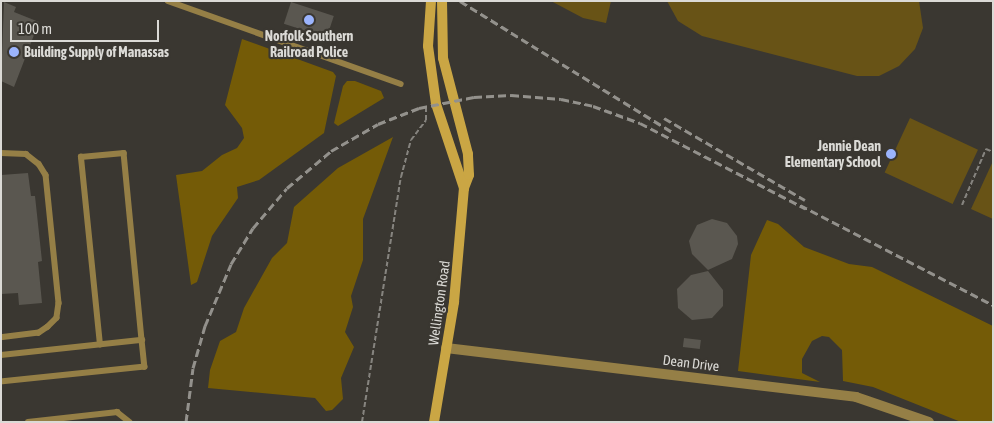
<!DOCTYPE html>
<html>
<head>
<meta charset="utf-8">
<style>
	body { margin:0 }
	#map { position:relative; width:994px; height:423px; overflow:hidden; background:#3a3731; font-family:"Asap Condensed",sans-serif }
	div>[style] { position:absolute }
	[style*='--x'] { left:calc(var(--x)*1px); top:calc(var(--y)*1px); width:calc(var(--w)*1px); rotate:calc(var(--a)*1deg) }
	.green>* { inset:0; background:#685316; transform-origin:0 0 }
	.forest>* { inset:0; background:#745b07 }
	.building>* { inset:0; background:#5a5750; transform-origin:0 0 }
	.path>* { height:2px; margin-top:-1px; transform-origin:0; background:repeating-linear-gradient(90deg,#86847f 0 5px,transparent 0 7.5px) }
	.service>* { height:5.5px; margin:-2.75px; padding:0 2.75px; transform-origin:2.75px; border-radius:2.75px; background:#957f46 }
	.minor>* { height:10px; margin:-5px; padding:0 5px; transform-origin:5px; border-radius:5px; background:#957f46 }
	.secondary>* { height:10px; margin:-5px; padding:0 5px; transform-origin:5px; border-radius:5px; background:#caa644 }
	.rail>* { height:3px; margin-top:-1.5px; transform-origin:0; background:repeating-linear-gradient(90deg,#93918c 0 8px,transparent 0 12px) }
	.dots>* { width:14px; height:14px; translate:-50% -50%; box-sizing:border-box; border:2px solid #3a3731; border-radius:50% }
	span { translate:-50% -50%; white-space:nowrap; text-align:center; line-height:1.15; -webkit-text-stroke:4.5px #3a3731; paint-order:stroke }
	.poi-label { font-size:14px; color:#dbdad6; font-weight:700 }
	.left { translate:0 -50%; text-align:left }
	.right { translate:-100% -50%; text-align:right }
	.street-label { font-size:14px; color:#dbdad6 }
	.frame { position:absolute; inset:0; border:2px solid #dbdad6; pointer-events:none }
	.scale { position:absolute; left:10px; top:20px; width:149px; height:22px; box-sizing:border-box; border:2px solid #dbdad6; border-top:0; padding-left:6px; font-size:15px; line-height:18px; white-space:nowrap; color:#dbdad6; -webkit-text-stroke:4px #3a3731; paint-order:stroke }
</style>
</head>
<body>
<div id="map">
	<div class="green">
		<div style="clip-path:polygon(551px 1px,611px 1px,606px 23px,583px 18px)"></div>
		<div style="clip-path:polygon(667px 1px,919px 1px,923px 28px,915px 49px,899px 66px,879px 76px,857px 76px,702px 36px,678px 21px)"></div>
		<div style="left:910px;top:118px;width:75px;height:60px;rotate:25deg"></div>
		<div style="clip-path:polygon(993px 161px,993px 219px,971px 209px)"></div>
	</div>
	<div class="forest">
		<div style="clip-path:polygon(242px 39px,333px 72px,336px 76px,324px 133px,259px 180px,237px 187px,238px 198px,212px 236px,197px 282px,191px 285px,176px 175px,202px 171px,222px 155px,237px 148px,244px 138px,242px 128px,225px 105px)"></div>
		<div style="clip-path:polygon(347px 81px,355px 81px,381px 91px,384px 98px,338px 126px,334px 123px,343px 86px)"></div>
		<div style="clip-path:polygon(393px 137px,363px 219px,363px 260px,351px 296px,353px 307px,345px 332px,354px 347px,341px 378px,343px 399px,332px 410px,326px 411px,315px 398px,208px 388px,210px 370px,220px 341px,236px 332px,244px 308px,272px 258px,287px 243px,294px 207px,338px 168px)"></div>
		<div style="clip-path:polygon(767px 220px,778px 224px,804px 247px,849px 264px,872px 267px,993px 326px,993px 422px,961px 422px,873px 387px,843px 381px,842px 350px,829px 337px,822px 336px,812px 341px,802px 359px,802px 373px,820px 382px,738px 371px,751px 255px)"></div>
	</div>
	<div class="building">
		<div style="clip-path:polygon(4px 2px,16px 7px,14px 12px,39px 22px,14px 87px,1px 81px)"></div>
		<div style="left:291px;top:2px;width:45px;height:23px;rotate:18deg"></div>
		<div style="clip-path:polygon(28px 173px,31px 196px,35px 196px,42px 261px,38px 262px,42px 303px,19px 305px,18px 293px,1px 294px,1px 175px)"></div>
		<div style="clip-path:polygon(712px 219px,727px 223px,737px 236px,738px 244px,732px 259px,708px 270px,692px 254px,689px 241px,697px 225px)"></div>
		<div style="clip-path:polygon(708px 271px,723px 290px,723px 306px,712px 318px,692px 320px,678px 308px,677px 289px,691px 275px)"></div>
		<div style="left:684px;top:338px;width:17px;height:9px;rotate:7deg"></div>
	</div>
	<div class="path">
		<div style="--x:962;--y:205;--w:61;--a:-66.8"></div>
		<div style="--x:986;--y:149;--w:8;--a:23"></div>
		<div style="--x:362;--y:422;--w:248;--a:-81"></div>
		<div style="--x:401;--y:177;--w:38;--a:-75"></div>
		<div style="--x:411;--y:140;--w:25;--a:-53"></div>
		<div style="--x:426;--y:120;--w:15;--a:-90"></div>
	</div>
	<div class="service">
		<div style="--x:168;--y:1;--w:247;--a:19.6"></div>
		<div style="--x:1;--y:153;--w:25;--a:2"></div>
		<div style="--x:26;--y:154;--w:16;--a:38"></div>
		<div style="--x:39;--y:164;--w:13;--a:58"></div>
		<div style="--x:46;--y:175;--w:129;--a:84.2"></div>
		<div style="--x:59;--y:303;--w:15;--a:98"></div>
		<div style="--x:57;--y:318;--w:13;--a:135"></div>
		<div style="--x:48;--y:327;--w:11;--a:146"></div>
		<div style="--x:39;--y:333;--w:38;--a:173"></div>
		<div style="--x:100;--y:345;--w:189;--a:-95.8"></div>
		<div style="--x:81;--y:157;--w:43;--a:-5.3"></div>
		<div style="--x:124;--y:153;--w:188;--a:84.5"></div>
		<div style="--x:1;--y:355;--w:142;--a:-6.1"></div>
		<div style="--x:142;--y:340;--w:27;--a:84"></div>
		<div style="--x:145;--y:367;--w:145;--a:174.1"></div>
		<div style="--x:28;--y:422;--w:90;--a:-6.4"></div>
		<div style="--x:117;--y:412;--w:16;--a:38"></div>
	</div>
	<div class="minor">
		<div style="--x:446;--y:348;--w:413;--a:6.8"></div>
		<div style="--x:856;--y:397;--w:77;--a:18.9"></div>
	</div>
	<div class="secondary">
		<div style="--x:431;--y:1;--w:45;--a:93.8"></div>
		<div style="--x:428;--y:46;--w:59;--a:82.1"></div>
		<div style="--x:436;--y:104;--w:89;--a:71.6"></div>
		<div style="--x:434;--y:422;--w:122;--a:-80.5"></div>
		<div style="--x:454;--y:302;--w:114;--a:-85"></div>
		<div style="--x:464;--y:188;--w:14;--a:-69"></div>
		<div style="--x:469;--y:175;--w:21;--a:-93"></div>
		<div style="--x:468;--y:154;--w:99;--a:-104.6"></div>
		<div style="--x:443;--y:58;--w:57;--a:-91"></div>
	</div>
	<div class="rail">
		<div style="--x:460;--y:1;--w:251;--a:31.7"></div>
		<div style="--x:664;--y:118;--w:163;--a:30.2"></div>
		<div style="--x:800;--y:205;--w:217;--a:27.4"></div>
		<div style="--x:186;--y:422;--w:54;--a:-82.6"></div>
		<div style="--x:193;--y:368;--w:44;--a:-74.1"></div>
		<div style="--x:205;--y:326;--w:67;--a:-67.2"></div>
		<div style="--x:231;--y:264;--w:42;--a:-58.6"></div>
		<div style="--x:253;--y:228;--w:52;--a:-49.6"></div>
		<div style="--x:287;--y:188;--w:57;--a:-40.1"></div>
		<div style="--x:331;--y:151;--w:54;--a:-29.9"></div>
		<div style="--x:378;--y:124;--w:44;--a:-21.3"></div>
		<div style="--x:419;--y:108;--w:56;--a:-11.3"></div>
		<div style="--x:474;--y:97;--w:37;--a:-3"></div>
		<div style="--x:511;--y:95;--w:50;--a:4.6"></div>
		<div style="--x:561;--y:99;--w:33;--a:12"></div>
		<div style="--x:593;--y:106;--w:50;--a:19.9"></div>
		<div style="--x:640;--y:123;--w:186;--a:27.3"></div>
	</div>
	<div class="dots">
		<div style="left:309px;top:20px;background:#9bb4fd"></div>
		<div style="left:14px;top:52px;background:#9bb4fd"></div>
		<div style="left:891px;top:154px;background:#9bb4fd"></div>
	</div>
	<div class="poi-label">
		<span style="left:309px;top:44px">Norfolk Southern<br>Railroad Police</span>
		<span class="left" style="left:24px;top:52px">Building Supply of Manassas</span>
		<span class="right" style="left:881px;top:154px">Jennie Dean<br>Elementary School</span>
	</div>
	<div class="street-label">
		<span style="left:439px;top:303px;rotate:-82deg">Wellington Road</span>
		<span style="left:691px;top:363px;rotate:7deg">Dean Drive</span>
	</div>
	<div class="frame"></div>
	<div class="scale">100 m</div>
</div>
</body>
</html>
